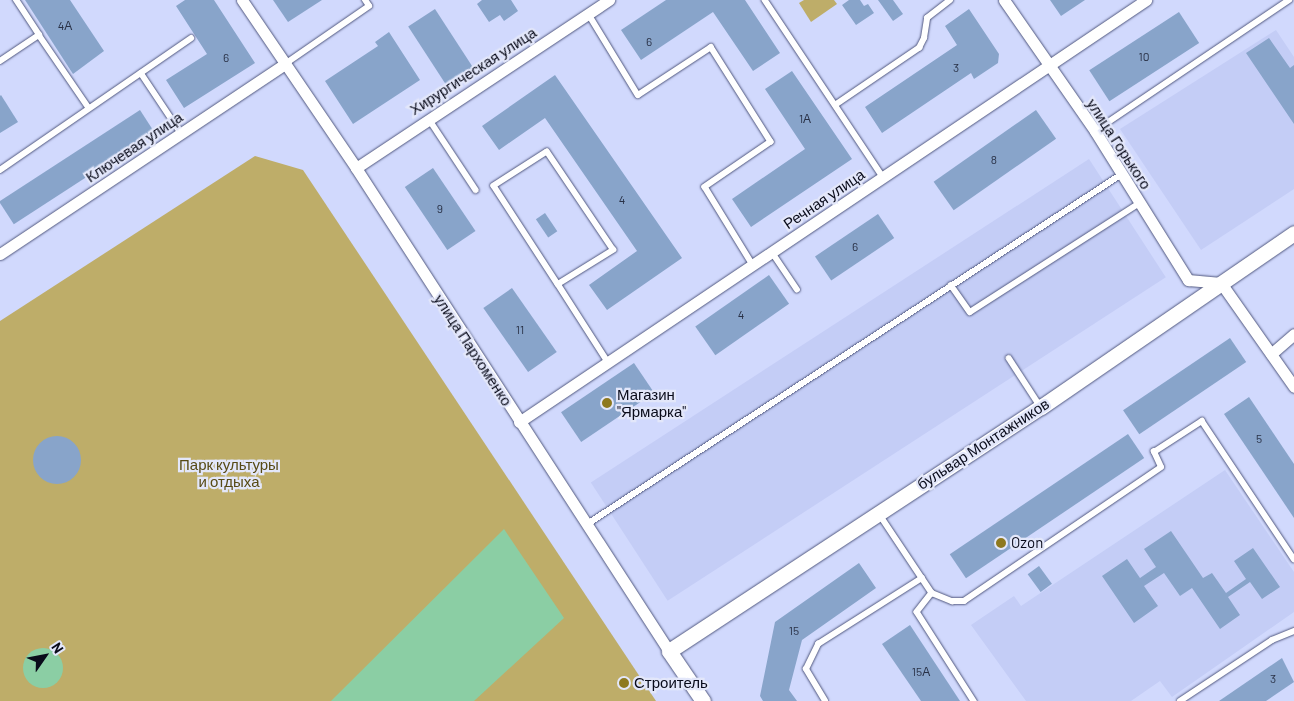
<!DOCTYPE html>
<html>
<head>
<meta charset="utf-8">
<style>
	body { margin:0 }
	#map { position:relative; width:1294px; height:701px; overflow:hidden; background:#d1d9fd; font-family:Barlow,sans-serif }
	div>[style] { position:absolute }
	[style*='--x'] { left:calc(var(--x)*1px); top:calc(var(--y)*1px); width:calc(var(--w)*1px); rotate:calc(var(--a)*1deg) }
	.built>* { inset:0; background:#c4cdf6; transform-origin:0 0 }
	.green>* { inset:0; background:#bead69 }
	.water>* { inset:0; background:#8bcea4 }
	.round { border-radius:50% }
	.building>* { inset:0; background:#88a4ca; transform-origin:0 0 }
	.roads { filter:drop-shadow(0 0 1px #51587f) drop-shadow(0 0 1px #51587f) }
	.service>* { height:5.5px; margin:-2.75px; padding:0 2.75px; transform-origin:2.75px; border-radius:2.75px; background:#fff }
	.minor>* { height:11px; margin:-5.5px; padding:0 5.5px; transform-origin:5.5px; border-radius:5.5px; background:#fff }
	.tertiary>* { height:15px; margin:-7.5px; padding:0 7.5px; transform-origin:7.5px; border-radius:7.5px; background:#fff }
	.dots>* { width:14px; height:14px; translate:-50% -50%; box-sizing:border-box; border:2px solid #e3e7fa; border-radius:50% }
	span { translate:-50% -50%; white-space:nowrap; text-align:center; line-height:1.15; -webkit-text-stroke:4.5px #e3e7fa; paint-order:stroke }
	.number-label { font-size:12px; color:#293146 }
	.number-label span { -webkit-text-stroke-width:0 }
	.street-label { font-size:15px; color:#090b1a }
	.poi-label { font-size:15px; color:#090b1a }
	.left { translate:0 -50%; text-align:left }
	.park-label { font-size:15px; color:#574a15 }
	.north { position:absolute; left:20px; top:631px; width:50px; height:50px; -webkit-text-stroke:4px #e3e7fa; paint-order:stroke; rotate:57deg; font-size:14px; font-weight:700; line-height:20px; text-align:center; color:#090b1a }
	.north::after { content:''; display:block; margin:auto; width:18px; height:22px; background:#090b1a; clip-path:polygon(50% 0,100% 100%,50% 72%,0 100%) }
</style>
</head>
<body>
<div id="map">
	<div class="built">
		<div style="clip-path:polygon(1276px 30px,1294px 57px,1294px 189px,1201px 250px,1120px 129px)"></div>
		<div style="left:1089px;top:159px;width:141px;height:594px;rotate:57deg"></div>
		<div style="clip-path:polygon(1225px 470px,1294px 572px,1294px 612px,1172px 697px,1160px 681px,1131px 701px,1026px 701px,971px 625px,1014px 596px,1021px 606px)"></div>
	</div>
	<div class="green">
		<div style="clip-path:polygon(804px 0,834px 0,837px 4px,811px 22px,799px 3px)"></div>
		<div style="clip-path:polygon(255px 156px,303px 170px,656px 701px,0 701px,0 321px)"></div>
	</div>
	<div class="water">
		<div style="clip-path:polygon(504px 529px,564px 618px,474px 701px,331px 701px)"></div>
		<div class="round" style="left:23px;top:648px;width:40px;height:40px"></div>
	</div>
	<div class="building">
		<div style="clip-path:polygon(25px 0,70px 0,104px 51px,73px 74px)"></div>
		<div style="clip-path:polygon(185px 0,214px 0,255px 63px,184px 108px,166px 80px,207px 54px,176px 6px)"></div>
		<div style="clip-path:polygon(273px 0,322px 0,288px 22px)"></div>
		<div style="clip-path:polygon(482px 0,511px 0,518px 11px,504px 21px,500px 15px,489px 22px,477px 4px)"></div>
		<div style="clip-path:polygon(666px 0,745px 0,780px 53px,753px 71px,713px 12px,641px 60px,621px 30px)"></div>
		<div style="clip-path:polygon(849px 0,860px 0,864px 6px,868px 4px,874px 13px,856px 25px,842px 5px)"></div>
		<div style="clip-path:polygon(878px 0,893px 0,903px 14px,893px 21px)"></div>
		<div style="clip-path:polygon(1050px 0,1085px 0,1061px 16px)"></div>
		<div style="left:435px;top:9px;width:74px;height:32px;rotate:57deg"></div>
		<div style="clip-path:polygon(969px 9px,999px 54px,998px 63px,974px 79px,971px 73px,882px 133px,865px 107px,957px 45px,945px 26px)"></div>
		<div style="left:1179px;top:12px;width:37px;height:107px;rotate:57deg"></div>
		<div style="clip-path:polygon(389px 32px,420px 80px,353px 124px,325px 81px,378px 46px,375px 42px)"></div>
		<div style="clip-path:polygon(1269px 38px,1290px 68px,1294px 65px,1294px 124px,1246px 53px)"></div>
		<div style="clip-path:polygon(792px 71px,852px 159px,751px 227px,732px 199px,805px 149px,765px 89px)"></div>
		<div style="clip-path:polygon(555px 75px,682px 258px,607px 310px,589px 285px,637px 251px,545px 118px,499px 150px,482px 126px)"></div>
		<div style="clip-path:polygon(1px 95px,18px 122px,0 133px,0 96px)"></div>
		<div style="left:140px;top:110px;width:27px;height:168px;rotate:57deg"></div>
		<div style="left:1036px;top:110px;width:35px;height:125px;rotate:55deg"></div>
		<div style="left:433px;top:168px;width:76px;height:34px;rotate:56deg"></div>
		<div style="left:545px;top:213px;width:22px;height:11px;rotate:56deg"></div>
		<div style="left:878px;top:214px;width:29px;height:76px;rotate:56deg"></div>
		<div style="left:769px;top:275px;width:35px;height:90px;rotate:55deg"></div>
		<div style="left:512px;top:288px;width:78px;height:35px;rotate:55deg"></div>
		<div style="left:1230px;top:338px;width:29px;height:129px;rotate:56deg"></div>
		<div style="left:634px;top:363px;width:36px;height:88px;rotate:56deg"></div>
		<div style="clip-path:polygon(1249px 397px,1294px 464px,1294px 518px,1224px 414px)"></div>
		<div style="left:1128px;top:434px;width:29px;height:215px;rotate:56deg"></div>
		<div class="round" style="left:33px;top:436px;width:48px;height:48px"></div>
		<div style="clip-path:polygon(1171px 531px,1203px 578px,1212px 573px,1226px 593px,1246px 579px,1234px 561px,1253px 548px,1280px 587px,1262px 599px,1250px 582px,1228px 597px,1240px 615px,1220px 629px,1192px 588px,1180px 596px,1164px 573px,1144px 586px,1158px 606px,1134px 623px,1102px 576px,1127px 559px,1140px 578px,1156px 567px,1144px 549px)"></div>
		<div style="clip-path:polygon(859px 563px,876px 588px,802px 640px,789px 690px,797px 701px,763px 701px,760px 696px,775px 622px)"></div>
		<div style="left:1039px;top:566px;width:22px;height:14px;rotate:54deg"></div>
		<div style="clip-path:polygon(910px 625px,960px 701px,921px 701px,882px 644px)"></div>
		<div style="clip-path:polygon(1282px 658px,1294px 682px,1266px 701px,1219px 701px)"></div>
	</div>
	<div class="roads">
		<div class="service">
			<div style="--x:765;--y:0;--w:213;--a:56.3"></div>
			<div style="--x:588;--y:13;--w:96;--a:58.6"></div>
			<div style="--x:638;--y:95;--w:87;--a:-33.3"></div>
			<div style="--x:711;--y:47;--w:112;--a:57.7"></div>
			<div style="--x:771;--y:142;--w:80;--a:145.7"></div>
			<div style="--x:705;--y:187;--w:92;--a:58.4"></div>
			<div style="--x:39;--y:35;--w:88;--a:55.6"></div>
			<div style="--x:0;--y:61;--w:47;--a:-33.7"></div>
			<div style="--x:39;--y:35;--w:42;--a:-123.3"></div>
			<div style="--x:285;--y:64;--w:102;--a:-34.6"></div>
			<div style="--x:369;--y:6;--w:7;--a:-124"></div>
			<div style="--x:141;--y:73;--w:72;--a:56.3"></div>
			<div style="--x:835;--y:105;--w:102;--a:-34.2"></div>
			<div style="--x:919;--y:48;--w:11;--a:-63"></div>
			<div style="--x:924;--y:38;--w:20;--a:-81"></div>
			<div style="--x:927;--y:18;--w:29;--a:-38"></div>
			<div style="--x:429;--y:119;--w:85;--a:56.5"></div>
			<div style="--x:1095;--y:131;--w:234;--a:-34"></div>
			<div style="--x:0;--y:170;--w:232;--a:-34.6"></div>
			<div style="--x:772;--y:252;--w:45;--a:56"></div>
			<div style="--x:558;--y:284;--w:65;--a:-31.7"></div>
			<div style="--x:613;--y:250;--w:118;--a:-124"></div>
			<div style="--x:547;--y:152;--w:63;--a:147.3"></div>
			<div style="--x:494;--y:186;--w:117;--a:56.9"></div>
			<div style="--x:558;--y:284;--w:93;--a:57.3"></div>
			<div style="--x:951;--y:285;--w:33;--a:55"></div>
			<div style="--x:970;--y:312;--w:202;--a:-32.7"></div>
			<div style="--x:1009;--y:358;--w:57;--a:57.1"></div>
			<div style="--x:880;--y:515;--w:94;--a:56.3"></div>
			<div style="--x:932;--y:593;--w:22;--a:22"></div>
			<div style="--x:952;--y:601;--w:12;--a:0"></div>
			<div style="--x:964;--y:601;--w:238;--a:-34.2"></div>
			<div style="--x:1161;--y:467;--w:17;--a:-115"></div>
			<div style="--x:1154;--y:452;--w:57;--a:-32.9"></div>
			<div style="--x:1202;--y:421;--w:166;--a:56.3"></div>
			<div style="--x:586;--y:525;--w:641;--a:-33.22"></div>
			<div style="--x:932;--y:593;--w:24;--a:128"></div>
			<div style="--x:917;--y:612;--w:106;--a:57.4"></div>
			<div style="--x:825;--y:701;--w:37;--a:-121"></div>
			<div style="--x:806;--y:669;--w:28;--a:-64"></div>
			<div style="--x:818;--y:644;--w:123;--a:-32.4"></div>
			<div style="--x:1180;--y:701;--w:110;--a:-33.5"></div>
			<div style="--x:1272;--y:640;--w:24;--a:-22"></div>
		</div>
		<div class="minor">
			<div style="--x:242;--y:0;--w:203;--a:55.8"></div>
			<div style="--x:356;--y:168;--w:576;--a:57.06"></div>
			<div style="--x:1004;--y:0;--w:160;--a:55.2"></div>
			<div style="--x:1095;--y:131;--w:176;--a:58"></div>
			<div style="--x:1188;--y:280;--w:33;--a:5"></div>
			<div style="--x:1221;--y:283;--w:127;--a:54.9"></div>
			<div style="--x:356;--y:168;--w:304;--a:-33.6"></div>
			<div style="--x:0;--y:254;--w:343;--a:-33.7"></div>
			<div style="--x:1271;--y:354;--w:30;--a:-41"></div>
			<div style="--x:519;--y:422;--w:756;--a:-33.94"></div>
		</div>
		<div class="tertiary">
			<div style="--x:703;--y:701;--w:60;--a:-124.2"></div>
			<div style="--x:669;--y:651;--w:445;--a:-33.3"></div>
			<div style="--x:1041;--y:407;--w:307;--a:-34.5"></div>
		</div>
	</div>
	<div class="dots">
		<div style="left:607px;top:403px;background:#8e791f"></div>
		<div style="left:1001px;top:543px;background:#8e791f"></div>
		<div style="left:624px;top:683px;background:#8e791f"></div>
	</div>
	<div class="number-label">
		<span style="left:65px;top:26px">4А</span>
		<span style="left:649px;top:42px">6</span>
		<span style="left:1144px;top:57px">10</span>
		<span style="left:226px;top:58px">6</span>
		<span style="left:956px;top:68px">3</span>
		<span style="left:805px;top:119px">1А</span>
		<span style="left:994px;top:160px">8</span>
		<span style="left:622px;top:200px">4</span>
		<span style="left:440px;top:209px">9</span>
		<span style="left:855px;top:247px">6</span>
		<span style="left:741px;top:315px">4</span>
		<span style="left:520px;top:330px">11</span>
		<span style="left:1259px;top:439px">5</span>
		<span style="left:794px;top:631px">15</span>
		<span style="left:921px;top:672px">15А</span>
		<span style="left:1273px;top:679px">3</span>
	</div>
	<div class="street-label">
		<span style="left:473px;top:71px;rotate:-33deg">Хирургическая улица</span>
		<span style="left:1119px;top:144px;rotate:57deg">улица Горького</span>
		<span style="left:134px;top:147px;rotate:-34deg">Ключевая улица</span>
		<span style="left:824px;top:199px;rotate:-34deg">Речная улица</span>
		<span style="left:473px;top:350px;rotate:57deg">улица Пархоменко</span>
		<span style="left:983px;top:444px;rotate:-33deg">бульвар Монтажников</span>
	</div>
	<div class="poi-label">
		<span class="left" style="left:617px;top:403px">Магазин<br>"Ярмарка"</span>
		<span class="left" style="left:1011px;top:543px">Ozon</span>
		<span class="left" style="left:634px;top:683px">Строитель</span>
	</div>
	<div class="park-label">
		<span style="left:229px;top:473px">Парк культуры<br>и отдыха</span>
	</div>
	<div class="north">N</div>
</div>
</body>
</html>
